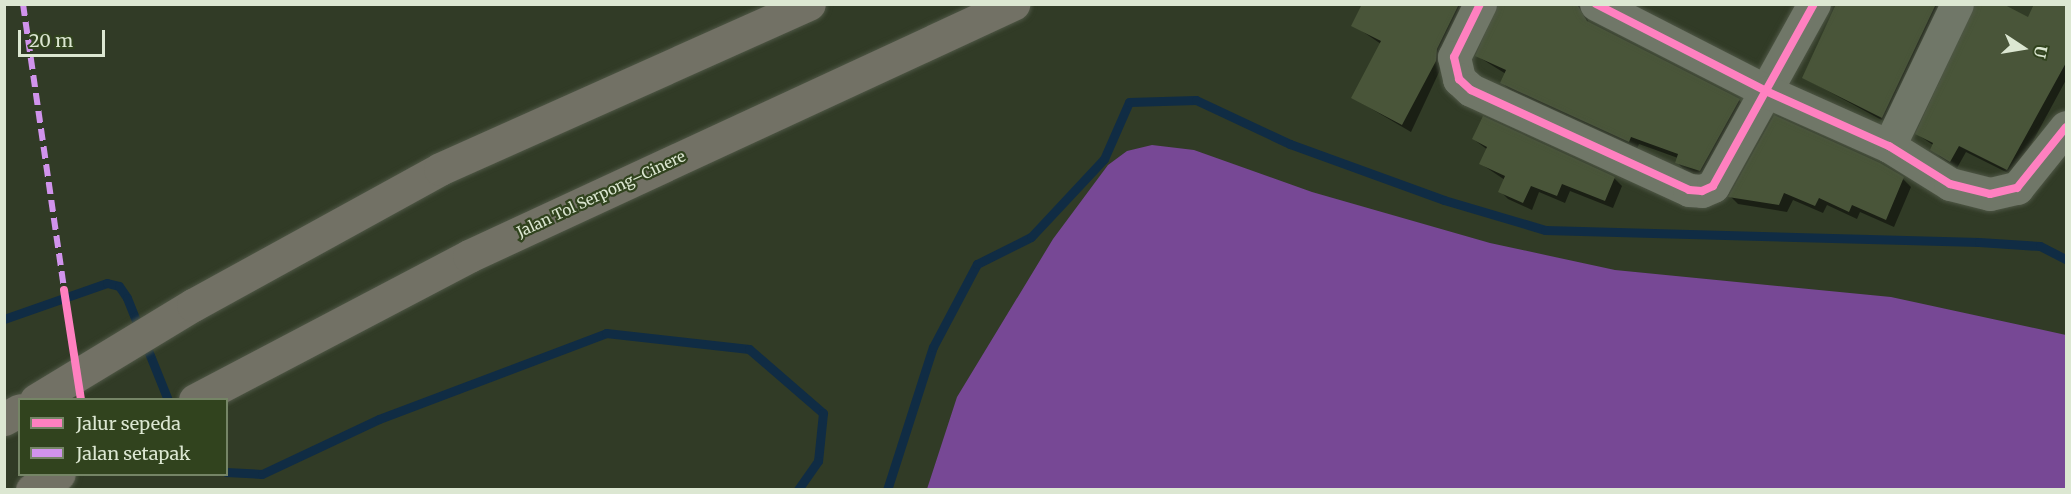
<!DOCTYPE html>
<html>
<head>
<meta charset="utf-8">
<style>
	body { margin:0 }
	#map { position:relative; width:2071px; height:494px; overflow:hidden; background:#313b26; font-family:Merriweather,serif }
	div>[style] { position:absolute }
	[style*='--x'] { left:calc(var(--x)*1px); top:calc(var(--y)*1px); width:calc(var(--w)*1px); rotate:calc(var(--a)*1deg) }
	.green>* { inset:0; background:#774895 }
	.shadow>* { inset:0; background:#0007 }
	.stream>* { height:9px; margin:-4.5px; padding:0 4.5px; transform-origin:4.5px; border-radius:4.5px; background:#102c44 }
	.building>* { inset:0; background:#495539 }
	.roads { filter:drop-shadow(0 0 2px #4f5746) drop-shadow(0 0 2px #4f5746) }
	.minor>* { height:33px; margin:-16.5px; padding:0 16.5px; transform-origin:16.5px; border-radius:16.5px; background:#707768 }
	.highway>* { height:33px; margin:-16.5px; padding:0 16.5px; transform-origin:16.5px; border-radius:16.5px; background:#727165 }
	.quiet>* { height:6px; margin-top:-3px; transform-origin:0; background:repeating-linear-gradient(90deg,#d193ec 0 12px,transparent 0 18px) }
	.cycleway>* { height:8px; margin:-4px; padding:0 4px; transform-origin:4px; border-radius:4px; background:#ff80c0 }
	span { translate:-50% -50%; white-space:nowrap; text-align:center; line-height:1.15; -webkit-text-stroke:4.5px #31431e; paint-order:stroke }
	.street-label { font-size:15px; color:#dce7d2 }
	.frame { position:absolute; inset:0; border:6px solid #dce7d2; pointer-events:none }
	.legend { position:absolute; left:18px; top:398px; width:210px; height:78px; box-sizing:border-box; background:#31431e; border:2px solid #758566; margin:0; padding:8px 10px; list-style:none; font-size:18px; color:#dce7d2 }
	.legend li { display:flex; align-items:center; gap:12px; height:30px }
	.legend b { width:30px; border:2px solid #758566 }
	.north { position:absolute; left:1993px; top:18px; width:60px; height:60px; -webkit-text-stroke:4px #31431e; paint-order:stroke; rotate:102deg; font-size:16px; font-weight:700; line-height:24px; text-align:center; color:#dce7d2 }
	.north::after { content:''; display:block; margin:auto; width:21px; height:27px; background:#dce7d2; clip-path:polygon(50% 0,100% 100%,50% 72%,0 100%) }
	.scale { position:absolute; left:18px; top:30px; width:87px; height:27px; box-sizing:border-box; border:3px solid #dce7d2; border-top:0; padding-left:8px; font-size:18px; line-height:21px; white-space:nowrap; color:#dce7d2; -webkit-text-stroke:4px #31431e; paint-order:stroke }
</style>
</head>
<body>
<div id="map">
	<div class="green">
		<div style="clip-path:polygon(1152px 145px,1194px 150px,1312px 192px,1490px 243px,1615px 270px,1891px 297px,2066px 335px,2066px 489px,927px 489px,957px 397px,1053px 239px,1108px 165px,1127px 151px)"></div>
	</div>
	<div class="shadow">
		<div style="clip-path:polygon(1364px 4px,1471px 4px,1411px 132px,1353px 98px,1381px 44px,1353px 25px)"></div>
		<div style="clip-path:polygon(1500px 4px,1579px 4px,1586px 11px,1588px 22px,1739px 100px,1747px 108px,1708px 179px,1685px 171px,1677px 162px,1678px 158px,1639px 144px,1637px 149px,1510px 90px,1501px 82px,1506px 74px,1477px 56px)"></div>
		<div style="clip-path:polygon(1840px 4px,1946px 4px,1889px 124px,1804px 78px)"></div>
		<div style="clip-path:polygon(2066px 4px,2066px 80px,2014px 176px,1966px 152px,1957px 168px,1939px 156px,1933px 145px,1917px 134px,2029px 19px)"></div>
		<div style="clip-path:polygon(1473px 139px,1614px 178px,1622px 186px,1613px 208px,1570px 191px,1565px 203px,1539px 192px,1532px 210px,1508px 199px,1500px 191px,1505px 180px,1481px 164px,1488px 150px)"></div>
		<div style="clip-path:polygon(1903px 179px,1911px 187px,1894px 227px,1860px 212px,1857px 219px,1827px 205px,1823px 213px,1793px 200px,1787px 212px,1738px 204px,1730px 196px)"></div>
	</div>
	<div class="stream">
		<div style="--x:4;--y:319;--w:109;--a:-19.3"></div>
		<div style="--x:107;--y:283;--w:12;--a:14"></div>
		<div style="--x:119;--y:286;--w:14;--a:56"></div>
		<div style="--x:127;--y:298;--w:110;--a:68.1"></div>
		<div style="--x:226;--y:472;--w:36;--a:3"></div>
		<div style="--x:262;--y:474;--w:129;--a:-25.2"></div>
		<div style="--x:379;--y:419;--w:243;--a:-20.7"></div>
		<div style="--x:606;--y:333;--w:144;--a:6.4"></div>
		<div style="--x:749;--y:349;--w:98;--a:40.9"></div>
		<div style="--x:823;--y:413;--w:48;--a:95.9"></div>
		<div style="--x:818;--y:461;--w:35;--a:125"></div>
		<div style="--x:887;--y:490;--w:150;--a:-72.2"></div>
		<div style="--x:933;--y:347;--w:94;--a:-62.1"></div>
		<div style="--x:977;--y:264;--w:60;--a:-26.6"></div>
		<div style="--x:1031;--y:237;--w:107;--a:-46.9"></div>
		<div style="--x:1104;--y:159;--w:62;--a:-66.3"></div>
		<div style="--x:1129;--y:102;--w:67;--a:-1.7"></div>
		<div style="--x:1196;--y:100;--w:104;--a:25.1"></div>
		<div style="--x:1290;--y:144;--w:164;--a:20"></div>
		<div style="--x:1444;--y:200;--w:105;--a:16.5"></div>
		<div style="--x:1545;--y:230;--w:434;--a:1.6"></div>
		<div style="--x:1979;--y:242;--w:61;--a:3.8"></div>
		<div style="--x:2040;--y:246;--w:29;--a:27"></div>
	</div>
	<div class="building">
		<div style="clip-path:polygon(1362px 4px,1459px 4px,1437px 49px,1436px 61px,1402px 125px,1351px 98px,1381px 41px,1351px 26px)"></div>
		<div style="clip-path:polygon(1498px 4px,1577px 4px,1587px 21px,1740px 99px,1700px 171px,1675px 163px,1678px 154px,1631px 137px,1629px 142px,1500px 83px,1506px 70px,1475px 56px)"></div>
		<div style="clip-path:polygon(1836px 4px,1936px 4px,1882px 118px,1802px 78px)"></div>
		<div style="clip-path:polygon(1975px 4px,2003px 4px,2028px 17px,2034px 4px,2067px 4px,2067px 61px,2007px 170px,1959px 146px,1950px 162px,1930px 150px,1933px 143px,1915px 134px)"></div>
		<div style="clip-path:polygon(1774px 115px,1880px 163px,1904px 177px,1886px 220px,1852px 205px,1849px 212px,1819px 198px,1815px 206px,1784px 193px,1779px 205px,1728px 197px)"></div>
		<div style="clip-path:polygon(1483px 116px,1615px 177px,1605px 201px,1562px 184px,1557px 196px,1531px 186px,1523px 203px,1498px 192px,1505px 176px,1479px 164px,1487px 147px,1472px 139px)"></div>
	</div>
	<div class="roads">
		<div class="minor">
			<div style="--x:1480;--y:4;--w:59;--a:116.1"></div>
			<div style="--x:1454;--y:57;--w:23;--a:77"></div>
			<div style="--x:1459;--y:79;--w:16;--a:43"></div>
			<div style="--x:1471;--y:90;--w:240;--a:24.6"></div>
			<div style="--x:1689;--y:190;--w:13;--a:4"></div>
			<div style="--x:1702;--y:191;--w:12;--a:-24"></div>
			<div style="--x:1713;--y:186;--w:208;--a:-61"></div>
			<div style="--x:1596;--y:4;--w:193;--a:27.1"></div>
			<div style="--x:1768;--y:92;--w:133;--a:24.1"></div>
			<div style="--x:1889;--y:146;--w:72;--a:31.9"></div>
			<div style="--x:1950;--y:184;--w:41;--a:14"></div>
			<div style="--x:1990;--y:194;--w:28;--a:-13"></div>
			<div style="--x:2017;--y:188;--w:78;--a:-51.2"></div>
			<div style="--x:1889;--y:146;--w:157;--a:-64.4"></div>
		</div>
		<div class="highway">
			<div style="--x:36;--y:400;--w:184;--a:-31.2"></div>
			<div style="--x:193;--y:305;--w:282;--a:-28.8"></div>
			<div style="--x:440;--y:169;--w:404;--a:-24.1"></div>
			<div style="--x:195;--y:400;--w:310;--a:-27.7"></div>
			<div style="--x:469;--y:256;--w:600;--a:-24.86"></div>
			<div style="--x:4;--y:419;--w:18;--a:-29"></div>
			<div style="--x:32;--y:490;--w:31;--a:-31"></div>
		</div>
	</div>
	<div class="quiet">
		<div style="--x:23;--y:4;--w:289;--a:81.8"></div>
	</div>
	<div class="cycleway">
		<div style="--x:1480;--y:4;--w:59;--a:116.1"></div>
		<div style="--x:1454;--y:57;--w:23;--a:77"></div>
		<div style="--x:1459;--y:79;--w:16;--a:43"></div>
		<div style="--x:1471;--y:90;--w:240;--a:24.6"></div>
		<div style="--x:1689;--y:190;--w:13;--a:4"></div>
		<div style="--x:1702;--y:191;--w:12;--a:-24"></div>
		<div style="--x:1713;--y:186;--w:208;--a:-61"></div>
		<div style="--x:1596;--y:4;--w:193;--a:27.1"></div>
		<div style="--x:1768;--y:92;--w:133;--a:24.1"></div>
		<div style="--x:1889;--y:146;--w:72;--a:31.9"></div>
		<div style="--x:1950;--y:184;--w:41;--a:14"></div>
		<div style="--x:1990;--y:194;--w:28;--a:-13"></div>
		<div style="--x:2017;--y:188;--w:78;--a:-51.2"></div>
		<div style="--x:64;--y:290;--w:111;--a:81.2"></div>
	</div>
	<div class="street-label">
		<span style="left:601px;top:194px;rotate:-25deg">Jalan Tol Serpong–Cinere</span>
	</div>
	<div class="frame"></div>
	<ul class="legend">
	<li><b style="height:8px;background:#ff80c0"></b>Jalur sepeda</li>
	<li><b style="height:8px;background:#d193ec"></b>Jalan setapak</li>
	</ul>
	<div class="north">U</div>
	<div class="scale">20 m</div>
</div>
</body>
</html>
